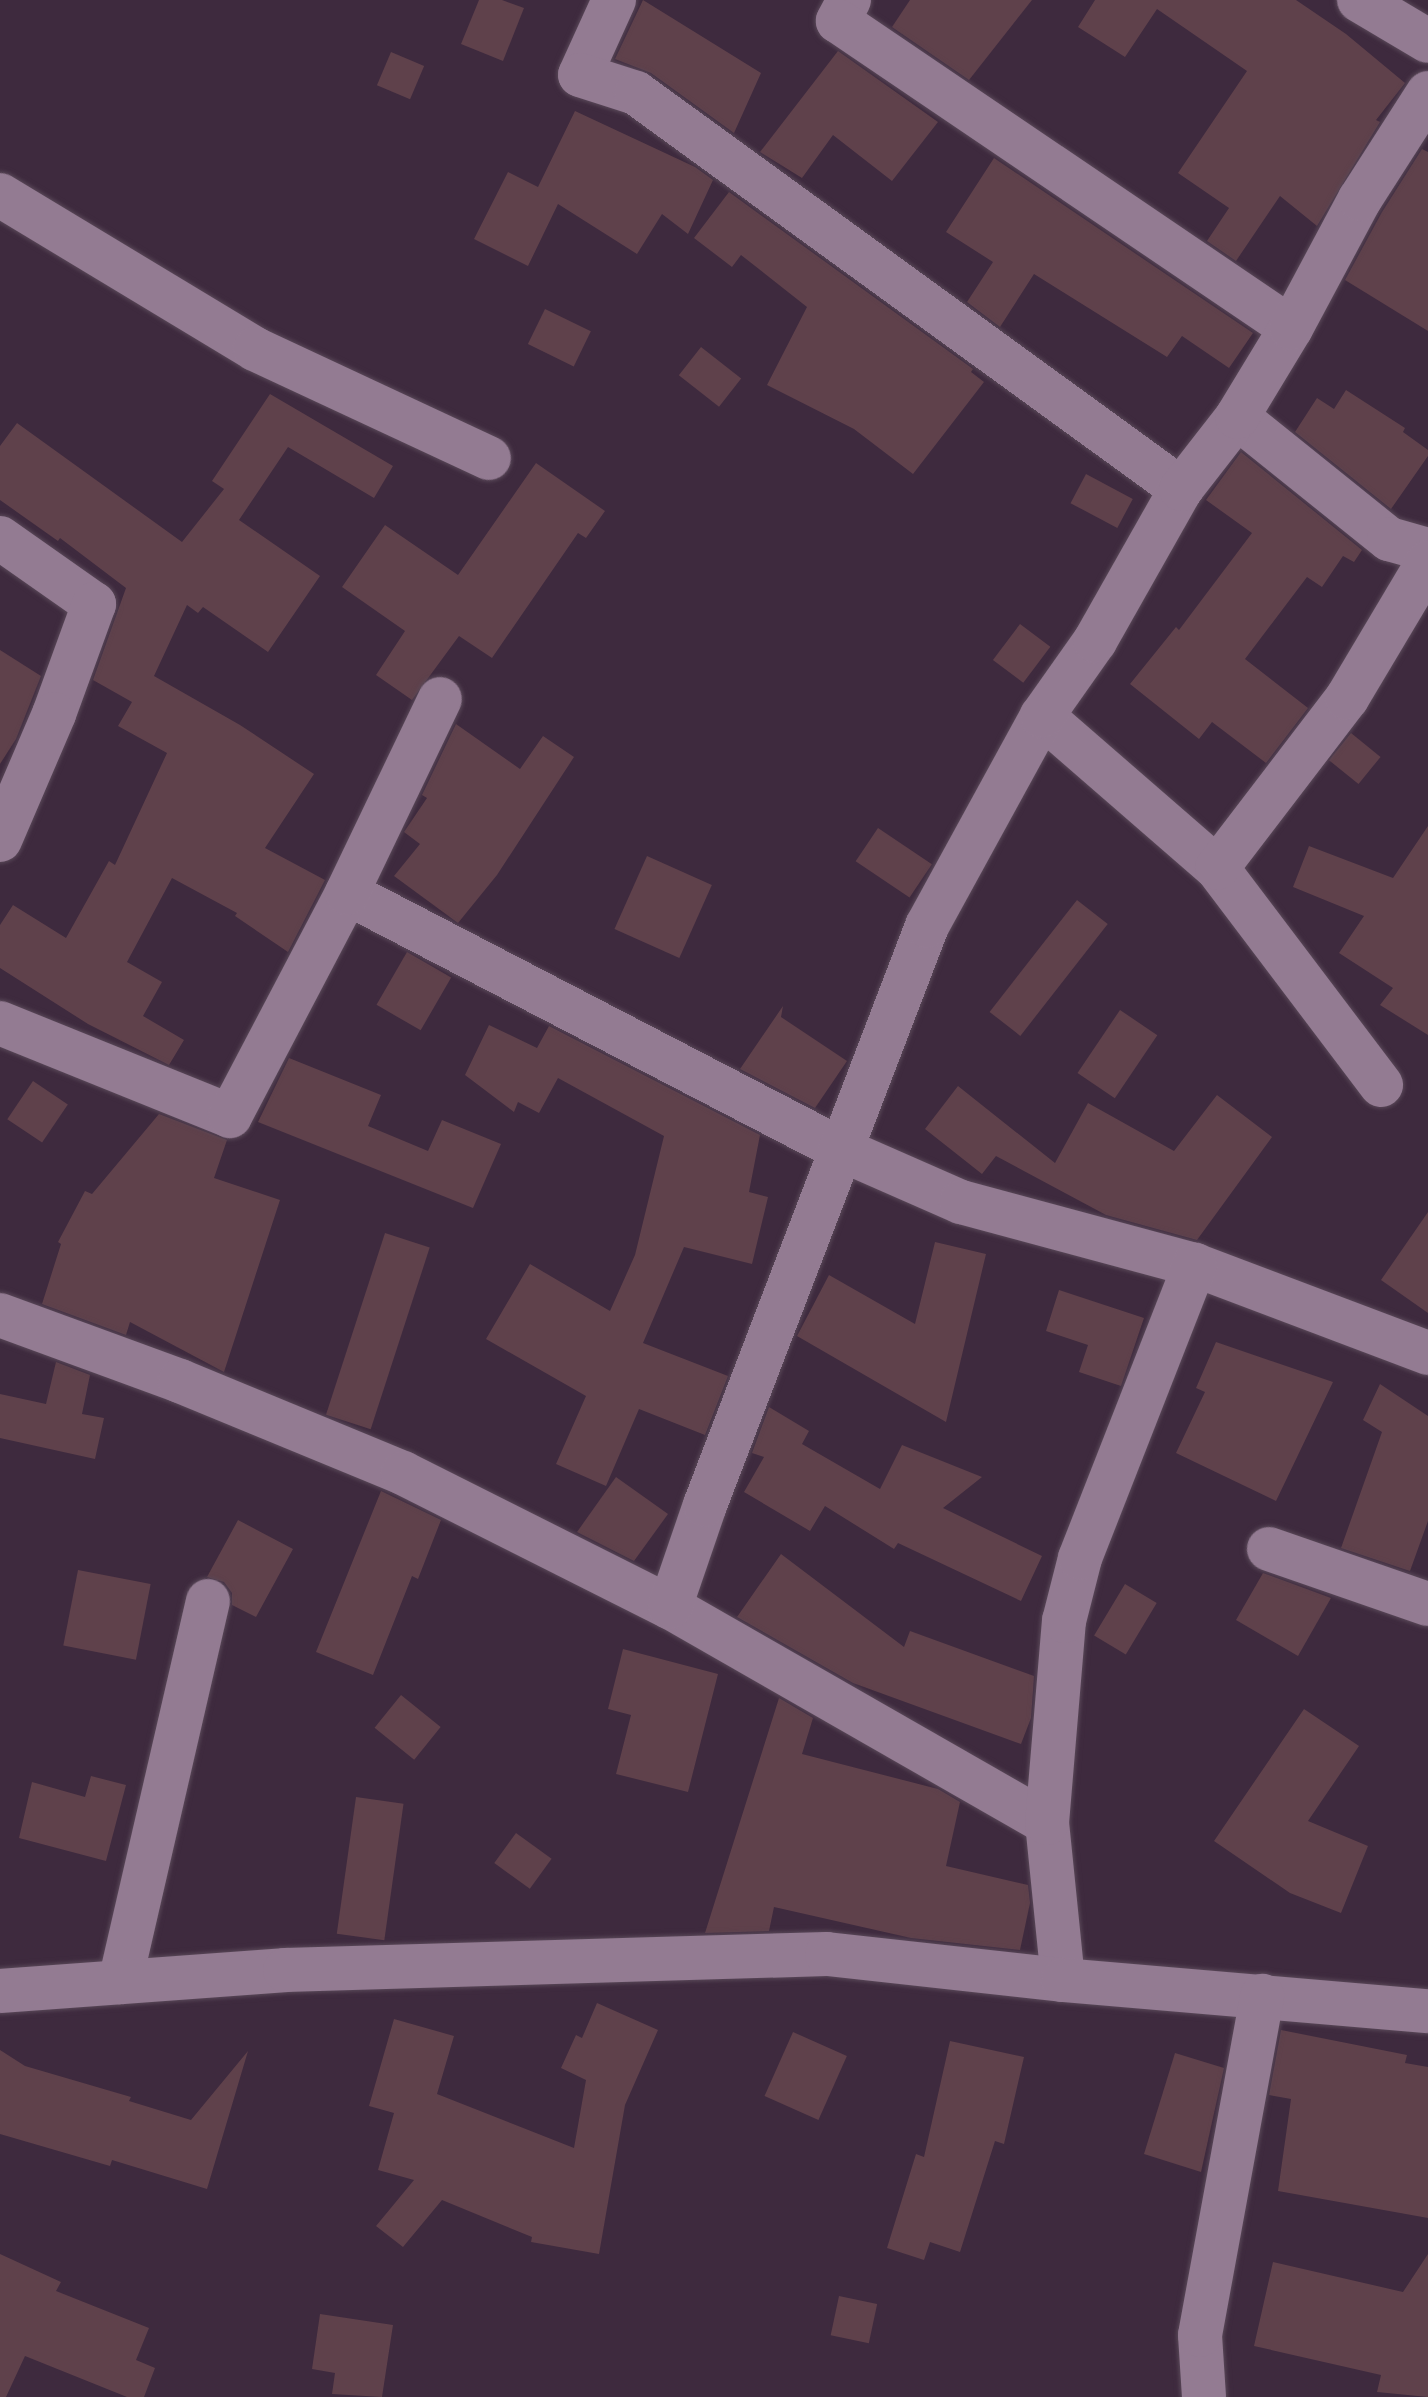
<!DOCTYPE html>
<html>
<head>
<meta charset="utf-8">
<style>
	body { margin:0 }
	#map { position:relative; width:1428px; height:2397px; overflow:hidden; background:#3e2a3e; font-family:Poppins,sans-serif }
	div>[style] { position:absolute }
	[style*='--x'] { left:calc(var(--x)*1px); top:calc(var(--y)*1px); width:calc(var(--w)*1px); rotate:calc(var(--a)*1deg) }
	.building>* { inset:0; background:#5f414b; transform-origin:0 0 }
	.roads { filter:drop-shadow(0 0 2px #594858) drop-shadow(0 0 2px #594858) }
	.minor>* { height:44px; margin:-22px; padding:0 22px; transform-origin:22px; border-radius:22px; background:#937b92 }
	span { translate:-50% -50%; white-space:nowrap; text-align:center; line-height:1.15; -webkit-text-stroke:6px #3e2a3e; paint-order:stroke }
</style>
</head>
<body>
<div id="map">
	<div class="building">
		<div style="clip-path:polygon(479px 0,502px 0,524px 8px,503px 61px,461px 44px)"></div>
		<div style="clip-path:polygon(643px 0,761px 73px,734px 133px,651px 73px,615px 59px)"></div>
		<div style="clip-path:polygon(910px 0,1032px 0,969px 80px,892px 27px)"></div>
		<div style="clip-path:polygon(1095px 0,1296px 0,1346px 34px,1405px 83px,1376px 120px,1380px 122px,1317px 226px,1280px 196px,1236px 261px,1207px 241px,1229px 208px,1178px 173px,1247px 71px,1157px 9px,1125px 57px,1078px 27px)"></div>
		<div style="clip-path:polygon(838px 51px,938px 122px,892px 181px,833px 135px,802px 178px,760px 152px)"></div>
		<div style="left:391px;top:52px;width:36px;height:36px;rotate:23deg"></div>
		<div style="clip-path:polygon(575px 111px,695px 167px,713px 180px,688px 234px,662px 214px,637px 254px,558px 204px,528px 266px,474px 239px,508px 172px,538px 187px)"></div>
		<div style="clip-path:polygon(1422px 149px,1428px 152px,1428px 331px,1345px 280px,1382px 212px)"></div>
		<div style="clip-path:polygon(994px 158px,1253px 333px,1229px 368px,1182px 336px,1167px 357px,1034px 274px,1000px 327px,967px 302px,993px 262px,946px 232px)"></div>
		<div style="clip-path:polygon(729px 192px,973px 369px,971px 372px,984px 382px,913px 474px,854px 429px,767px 385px,807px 307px,741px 255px,732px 267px,694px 238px)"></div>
		<div style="left:545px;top:309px;width:51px;height:39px;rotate:26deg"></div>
		<div style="left:701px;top:347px;width:51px;height:36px;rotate:38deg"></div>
		<div style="clip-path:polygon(1346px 390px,1405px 428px,1403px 432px,1428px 450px,1428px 456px,1391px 509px,1295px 432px,1317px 398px,1334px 409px)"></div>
		<div style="clip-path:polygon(270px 394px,393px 466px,374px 498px,288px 447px,239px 520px,320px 576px,268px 652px,203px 607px,198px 613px,187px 605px,154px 676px,240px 725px,314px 774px,265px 848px,325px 880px,288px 952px,235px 916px,237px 913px,172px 878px,127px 962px,162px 982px,143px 1016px,184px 1040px,169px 1065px,88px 1024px,0 968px,0 925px,13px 905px,66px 938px,109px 861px,115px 865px,167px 753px,118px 726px,132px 702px,93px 680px,126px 588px,60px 538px,58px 541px,0 500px,0 446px,17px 423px,182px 542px,224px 489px,212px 481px)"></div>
		<div style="clip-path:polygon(1241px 452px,1362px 550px,1354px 562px,1343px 556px,1322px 587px,1307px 577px,1245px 659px,1308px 708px,1266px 763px,1212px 722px,1199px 739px,1130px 684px,1176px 627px,1179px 630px,1252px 533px,1206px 500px)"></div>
		<div style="clip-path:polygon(536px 463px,605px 511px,586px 538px,578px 533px,492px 658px,459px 636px,412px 700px,376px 675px,405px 631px,342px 587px,385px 525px,458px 575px)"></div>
		<div style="left:1086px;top:474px;width:53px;height:33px;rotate:28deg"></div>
		<div style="left:1020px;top:624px;width:38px;height:45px;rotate:37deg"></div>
		<div style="clip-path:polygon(0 650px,41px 676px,16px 739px,0 764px)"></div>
		<div style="clip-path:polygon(456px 724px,520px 769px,543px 736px,574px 757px,497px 875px,458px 923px,394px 876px,420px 844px,404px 832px,427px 798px,422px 795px)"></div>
		<div style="left:1351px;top:733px;width:38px;height:35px;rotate:39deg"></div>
		<div style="clip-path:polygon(1428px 826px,1428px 1035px,1380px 1005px,1393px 988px,1339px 953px,1364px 916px,1293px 887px,1309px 846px,1393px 878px)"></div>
		<div style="left:878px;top:828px;width:65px;height:40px;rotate:34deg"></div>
		<div style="left:647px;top:856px;width:71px;height:80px;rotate:24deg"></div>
		<div style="left:1077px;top:900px;width:39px;height:142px;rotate:38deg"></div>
		<div style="left:407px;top:952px;width:51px;height:61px;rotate:30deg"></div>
		<div style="clip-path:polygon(783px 1006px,781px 1017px,847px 1061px,815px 1108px,740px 1069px)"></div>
		<div style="left:1120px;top:1010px;width:45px;height:76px;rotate:34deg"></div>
		<div style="clip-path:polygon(489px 1025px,537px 1048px,549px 1026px,760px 1135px,749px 1192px,768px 1197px,752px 1264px,684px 1247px,643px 1343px,728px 1376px,705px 1435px,639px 1409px,606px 1486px,556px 1464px,586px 1396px,486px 1339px,530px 1264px,610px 1311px,635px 1255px,664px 1136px,558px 1078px,539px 1113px,518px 1102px,514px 1112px,465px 1075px)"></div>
		<div style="clip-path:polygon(289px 1058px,381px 1095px,368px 1126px,428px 1151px,442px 1120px,501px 1144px,473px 1208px,258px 1122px)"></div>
		<div style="left:33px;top:1081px;width:42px;height:46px;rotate:34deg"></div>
		<div style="clip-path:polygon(958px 1086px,1055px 1163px,1088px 1103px,1174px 1151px,1217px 1095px,1272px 1137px,1197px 1240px,1106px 1215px,996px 1156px,982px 1174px,925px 1129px)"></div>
		<div style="clip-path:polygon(159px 1114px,227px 1140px,214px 1178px,280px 1200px,224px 1372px,130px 1322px,126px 1335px,42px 1304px,61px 1244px,58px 1242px,85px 1191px,92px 1194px)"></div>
		<div style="clip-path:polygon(1428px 1212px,1428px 1313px,1381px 1280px)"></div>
		<div style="left:385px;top:1233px;width:47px;height:191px;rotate:18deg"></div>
		<div style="clip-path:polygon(935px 1242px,986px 1254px,946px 1422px,797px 1336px,829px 1275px,915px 1324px)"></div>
		<div style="clip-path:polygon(1059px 1290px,1144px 1318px,1121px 1386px,1079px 1372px,1088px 1345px,1046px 1331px)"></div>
		<div style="clip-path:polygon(1216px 1342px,1333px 1382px,1276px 1501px,1176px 1453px,1205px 1392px,1196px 1388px)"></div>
		<div style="clip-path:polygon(56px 1362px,90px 1375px,82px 1414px,104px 1418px,95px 1459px,0 1438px,0 1394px,46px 1404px)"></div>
		<div style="clip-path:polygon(1380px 1384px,1428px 1416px,1428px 1521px,1410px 1571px,1341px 1548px,1382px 1432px,1363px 1420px)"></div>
		<div style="clip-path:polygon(769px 1407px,809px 1431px,802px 1444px,880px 1489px,902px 1445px,982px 1477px,943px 1508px,1042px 1556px,1021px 1601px,898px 1543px,894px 1549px,825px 1506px,810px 1531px,744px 1492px,764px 1457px,752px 1453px)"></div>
		<div style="clip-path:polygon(616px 1477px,668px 1514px,634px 1561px,577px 1532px)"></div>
		<div style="clip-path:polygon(381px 1491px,441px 1520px,418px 1579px,412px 1576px,373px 1675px,316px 1652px)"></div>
		<div style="clip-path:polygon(238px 1520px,293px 1549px,256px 1617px,232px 1605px,232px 1593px,224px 1582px,207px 1577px)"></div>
		<div style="clip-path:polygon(781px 1554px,904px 1647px,910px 1631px,1034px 1676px,1031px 1718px,1021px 1744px,853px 1683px,737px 1617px)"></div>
		<div style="left:78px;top:1570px;width:74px;height:77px;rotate:11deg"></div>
		<div style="clip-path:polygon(1263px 1573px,1331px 1598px,1298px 1656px,1236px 1620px)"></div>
		<div style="left:1125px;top:1584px;width:37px;height:60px;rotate:31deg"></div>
		<div style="clip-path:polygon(623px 1649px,718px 1674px,688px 1792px,616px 1774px,631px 1715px,608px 1709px)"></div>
		<div style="left:401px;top:1695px;width:51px;height:42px;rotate:39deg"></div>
		<div style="clip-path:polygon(779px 1698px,813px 1718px,802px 1754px,938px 1789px,960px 1802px,946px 1866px,1028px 1885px,1030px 1903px,1020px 1950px,911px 1938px,774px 1907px,769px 1931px,705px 1933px)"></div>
		<div style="clip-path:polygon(1304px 1709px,1359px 1746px,1308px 1821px,1368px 1846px,1341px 1913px,1290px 1893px,1214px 1841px)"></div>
		<div style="clip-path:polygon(91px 1776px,126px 1785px,106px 1861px,19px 1838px,32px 1782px,85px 1797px)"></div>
		<div style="left:356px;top:1797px;width:48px;height:138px;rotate:8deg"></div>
		<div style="left:516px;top:1833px;width:44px;height:37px;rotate:36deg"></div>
		<div style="clip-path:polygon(597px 2003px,658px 2030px,625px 2105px,599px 2254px,531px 2242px,532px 2237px,442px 2200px,403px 2247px,376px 2226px,414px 2180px,378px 2170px,394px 2113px,369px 2106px,394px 2019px,454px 2036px,437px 2094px,574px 2148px,586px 2080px,561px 2068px,576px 2035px,582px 2038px)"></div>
		<div style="clip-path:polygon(1281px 2030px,1407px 2055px,1405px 2063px,1428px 2067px,1428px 2218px,1278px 2191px,1291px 2099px,1269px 2095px)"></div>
		<div style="left:793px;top:2032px;width:59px;height:70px;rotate:24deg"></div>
		<div style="clip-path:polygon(950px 2041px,1024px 2057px,1004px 2144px,995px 2141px,960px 2252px,930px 2242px,924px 2260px,887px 2248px,916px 2154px,924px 2157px)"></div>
		<div style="clip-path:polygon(0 2050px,25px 2066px,131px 2097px,129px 2101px,191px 2120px,248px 2051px,207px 2189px,112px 2160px,110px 2166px,0 2134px)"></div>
		<div style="clip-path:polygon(1175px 2053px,1224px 2068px,1201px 2172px,1144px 2154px)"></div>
		<div style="clip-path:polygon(0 2254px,61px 2282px,56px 2291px,149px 2328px,136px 2360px,155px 2368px,144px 2397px,127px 2397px,25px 2356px,6px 2397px,0 2397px)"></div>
		<div style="clip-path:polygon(1428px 2254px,1428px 2397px,1377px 2392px,1381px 2375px,1254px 2346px,1273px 2262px,1403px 2292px)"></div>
		<div style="left:839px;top:2296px;width:39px;height:40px;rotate:12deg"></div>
		<div style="clip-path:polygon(320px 2314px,393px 2325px,382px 2397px,332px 2394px,335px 2373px,312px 2369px)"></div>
	</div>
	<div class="roads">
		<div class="minor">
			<div style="--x:614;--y:0;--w:82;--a:114.4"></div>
			<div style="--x:580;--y:75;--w:59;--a:17.8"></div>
			<div style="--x:636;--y:93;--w:674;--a:36"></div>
			<div style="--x:849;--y:0;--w:24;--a:118"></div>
			<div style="--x:838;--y:21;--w:547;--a:34.13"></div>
			<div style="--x:1359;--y:0;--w:80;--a:30.7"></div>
			<div style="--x:0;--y:195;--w:298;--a:31.1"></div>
			<div style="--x:255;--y:349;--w:258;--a:25"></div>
			<div style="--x:1237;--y:417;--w:195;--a:38.8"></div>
			<div style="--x:1389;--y:539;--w:41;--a:15.8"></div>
			<div style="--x:0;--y:538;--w:115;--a:35.1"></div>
			<div style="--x:94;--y:604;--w:117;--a:110"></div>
			<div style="--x:54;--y:714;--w:137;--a:113.2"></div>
			<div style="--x:1042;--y:716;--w:232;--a:41"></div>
			<div style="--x:1217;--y:868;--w:272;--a:52.9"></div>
			<div style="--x:1217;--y:868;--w:214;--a:-52.6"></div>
			<div style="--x:1347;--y:698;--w:158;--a:-59.2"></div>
			<div style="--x:347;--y:893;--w:556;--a:27.44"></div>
			<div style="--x:840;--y:1149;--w:132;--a:23.7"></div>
			<div style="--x:961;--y:1202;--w:242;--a:15.1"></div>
			<div style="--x:1195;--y:1265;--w:249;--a:20.7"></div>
			<div style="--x:0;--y:1023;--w:248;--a:22"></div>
			<div style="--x:230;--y:1116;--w:252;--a:-62.3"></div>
			<div style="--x:347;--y:893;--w:215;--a:-64.4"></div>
			<div style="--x:0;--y:1315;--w:192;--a:20.1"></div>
			<div style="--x:180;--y:1381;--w:241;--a:22.4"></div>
			<div style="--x:403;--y:1473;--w:299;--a:26.7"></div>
			<div style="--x:670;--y:1607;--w:434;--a:29.8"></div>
			<div style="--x:1269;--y:1549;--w:168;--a:19.1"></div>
			<div style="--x:670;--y:1607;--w:108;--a:-71.1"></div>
			<div style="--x:705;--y:1505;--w:620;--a:-69.02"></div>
			<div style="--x:927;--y:926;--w:239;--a:-61.3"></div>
			<div style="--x:1042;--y:716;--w:92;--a:-54.8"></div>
			<div style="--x:1095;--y:641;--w:175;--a:-60.5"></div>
			<div style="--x:1181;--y:489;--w:91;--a:-52.1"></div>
			<div style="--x:1237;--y:417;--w:104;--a:-58.8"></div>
			<div style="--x:1291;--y:328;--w:146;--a:-61.9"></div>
			<div style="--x:1360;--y:199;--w:126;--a:-57.3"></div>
			<div style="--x:1063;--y:1980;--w:158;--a:-95.8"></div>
			<div style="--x:1047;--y:1823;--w:203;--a:-85.2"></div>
			<div style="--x:1064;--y:1621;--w:65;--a:-75.7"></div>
			<div style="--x:1080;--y:1558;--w:315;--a:-68.6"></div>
			<div style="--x:120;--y:1982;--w:391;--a:-77"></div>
			<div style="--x:0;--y:1991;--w:286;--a:-4.2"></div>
			<div style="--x:285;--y:1970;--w:542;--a:-1.69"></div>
			<div style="--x:827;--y:1954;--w:237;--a:6.3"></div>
			<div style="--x:1063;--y:1980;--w:366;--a:4.9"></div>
			<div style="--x:1204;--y:2397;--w:62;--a:-93.7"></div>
			<div style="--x:1200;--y:2335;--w:345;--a:-79.6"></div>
		</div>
	</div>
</div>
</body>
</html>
